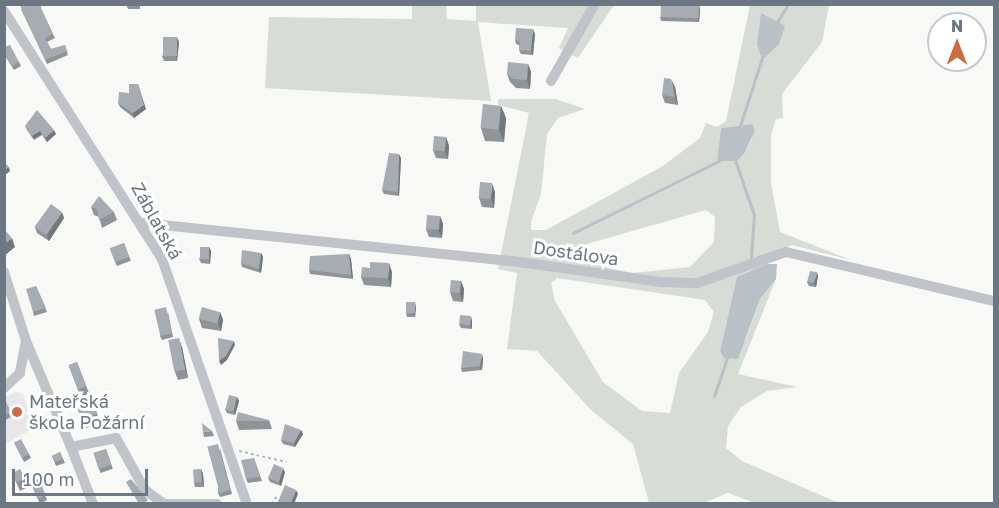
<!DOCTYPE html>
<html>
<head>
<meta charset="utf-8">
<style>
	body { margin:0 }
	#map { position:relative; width:999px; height:508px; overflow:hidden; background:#f8f8f6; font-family:"Golos Text",sans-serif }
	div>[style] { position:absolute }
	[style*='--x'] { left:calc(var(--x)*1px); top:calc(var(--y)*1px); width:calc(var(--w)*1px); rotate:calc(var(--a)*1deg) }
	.built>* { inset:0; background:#e6e7e6 }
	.green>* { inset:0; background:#d8dcd6 }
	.water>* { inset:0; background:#b9c1c6 }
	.stream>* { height:3px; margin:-1.5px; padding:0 1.5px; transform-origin:1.5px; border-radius:1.5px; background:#b9c1c6 }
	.path>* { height:1.5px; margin-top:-0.75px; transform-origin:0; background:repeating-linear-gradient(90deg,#b8bbbe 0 3px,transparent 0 6px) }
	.minor>* { height:10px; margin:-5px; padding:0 5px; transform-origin:5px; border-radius:5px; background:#c0c3c7 }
	.wall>* { inset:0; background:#8f9499; transform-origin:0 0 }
	.shaded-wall>* { inset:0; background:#74787d; transform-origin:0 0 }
	.building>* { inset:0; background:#a6acb2; transform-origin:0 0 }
	.dots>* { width:16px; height:16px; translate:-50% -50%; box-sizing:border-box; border:3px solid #fff; border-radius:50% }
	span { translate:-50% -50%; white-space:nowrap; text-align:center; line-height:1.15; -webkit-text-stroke:6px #fff; paint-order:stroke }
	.street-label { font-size:18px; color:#6b7783 }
	.poi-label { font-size:18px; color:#6b7783 }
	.left { translate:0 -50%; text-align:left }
	.frame { position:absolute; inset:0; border:6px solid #6b7783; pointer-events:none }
	.north { position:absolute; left:927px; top:12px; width:60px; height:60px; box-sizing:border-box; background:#fff; border:2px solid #c4c9cd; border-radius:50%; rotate:0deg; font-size:16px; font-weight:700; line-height:24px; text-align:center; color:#6b7783 }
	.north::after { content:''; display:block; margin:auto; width:21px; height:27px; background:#cd6b41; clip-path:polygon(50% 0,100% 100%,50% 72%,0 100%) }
	.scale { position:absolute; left:12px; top:469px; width:136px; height:27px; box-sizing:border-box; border:3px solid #6b7783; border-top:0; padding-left:8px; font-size:18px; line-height:21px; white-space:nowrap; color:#6b7783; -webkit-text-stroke:4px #fff; paint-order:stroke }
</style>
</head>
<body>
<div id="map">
	<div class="built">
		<div style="clip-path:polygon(16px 392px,23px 394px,34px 428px,5px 444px,5px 397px)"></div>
	</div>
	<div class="green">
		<div style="clip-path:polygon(446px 4px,447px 19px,476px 21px,476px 5px,614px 5px,578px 58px,559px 48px,568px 28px,478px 22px,491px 101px,265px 88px,269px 17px,412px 19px,412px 5px)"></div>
		<div style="clip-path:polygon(evenodd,750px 5px,829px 5px,822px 42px,782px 94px,783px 118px,776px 119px,771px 135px,771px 183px,780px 232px,851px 260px,791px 245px,767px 264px,727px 320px,720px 351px,746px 339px,760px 299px,776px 279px,738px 374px,797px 387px,767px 391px,741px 407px,728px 426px,726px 448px,742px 461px,839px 503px,755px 503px,728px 493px,703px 503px,649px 503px,633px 444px,591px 410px,537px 351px,507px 349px,517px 273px,498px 269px,529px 113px,498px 105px,498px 99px,556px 99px,585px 109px,558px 118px,547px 134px,541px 194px,531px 222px,531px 230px,546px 230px,663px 166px,700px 138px,706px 123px,717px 127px,726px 121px,750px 5px,752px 124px,752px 139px,744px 154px,737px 161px,717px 161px,721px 128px,752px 124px,750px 5px,706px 210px,715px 217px,714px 242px,690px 267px,632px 273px,574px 260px,579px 248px,590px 243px,706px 210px,750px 5px,557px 278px,705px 300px,714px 312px,708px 332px,679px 373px,670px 413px,642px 411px,603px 382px,555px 301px,551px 283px,557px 278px)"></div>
	</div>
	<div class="water">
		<div style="clip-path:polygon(761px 13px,785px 26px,779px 44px,762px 60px,757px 44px)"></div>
		<div style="clip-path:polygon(752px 124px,755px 131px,744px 154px,737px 161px,717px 161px,721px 128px)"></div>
		<div style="clip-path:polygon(767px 264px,777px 264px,776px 279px,760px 299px,738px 359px,724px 358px,720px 351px,737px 277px)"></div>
	</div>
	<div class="stream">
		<div style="--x:776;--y:24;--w:23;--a:-59"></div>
		<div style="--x:740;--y:126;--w:71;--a:-72.1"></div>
		<div style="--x:735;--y:160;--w:58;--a:70.9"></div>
		<div style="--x:754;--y:215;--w:42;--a:94.1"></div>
		<div style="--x:573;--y:233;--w:163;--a:-26.3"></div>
		<div style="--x:714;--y:396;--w:43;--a:-71.1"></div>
	</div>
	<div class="path">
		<div style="--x:239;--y:451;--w:49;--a:12.9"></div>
		<div style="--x:271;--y:504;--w:10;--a:-53"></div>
	</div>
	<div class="minor">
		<div style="--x:4;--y:11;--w:294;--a:57.5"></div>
		<div style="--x:162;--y:259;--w:259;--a:70.9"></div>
		<div style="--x:551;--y:81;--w:89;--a:-60.3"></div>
		<div style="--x:143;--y:223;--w:371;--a:5.9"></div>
		<div style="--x:512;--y:261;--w:150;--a:8"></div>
		<div style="--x:661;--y:282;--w:36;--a:2"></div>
		<div style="--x:697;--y:283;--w:94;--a:-19.2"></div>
		<div style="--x:786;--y:252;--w:214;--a:13.3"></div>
		<div style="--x:4;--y:272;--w:72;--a:72.3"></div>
		<div style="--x:26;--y:341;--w:33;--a:101"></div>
		<div style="--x:20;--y:373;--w:22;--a:137"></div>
		<div style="--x:26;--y:341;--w:115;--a:67"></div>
		<div style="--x:71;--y:447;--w:46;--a:-11.3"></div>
		<div style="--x:116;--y:438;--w:60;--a:60.9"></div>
		<div style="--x:145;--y:490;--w:22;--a:36"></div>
		<div style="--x:71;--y:447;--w:61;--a:68.9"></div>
		<div style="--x:162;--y:504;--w:55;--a:0"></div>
	</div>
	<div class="wall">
		<div style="clip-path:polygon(126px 4px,140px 4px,140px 9px,128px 9px)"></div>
		<div style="clip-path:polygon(21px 9px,42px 11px,55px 38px,47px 42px,51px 49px,65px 45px,68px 55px,47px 64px)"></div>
		<div style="clip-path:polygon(700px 9px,699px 22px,661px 21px,660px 17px)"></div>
		<div style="clip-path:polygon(535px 34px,533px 55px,521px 54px,519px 50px,519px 45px,516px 44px,515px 40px)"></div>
		<div style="clip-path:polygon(179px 42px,177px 61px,164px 61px,162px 56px)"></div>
		<div style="clip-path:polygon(4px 47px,19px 62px,21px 66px,14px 70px,4px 54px)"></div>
		<div style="clip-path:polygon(528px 64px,531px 72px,530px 89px,516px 88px,510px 82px,507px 74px)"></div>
		<div style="clip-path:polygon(675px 87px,678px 105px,665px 103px,662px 95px)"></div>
		<div style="clip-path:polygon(118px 103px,146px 109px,134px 118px,120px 107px)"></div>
		<div style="clip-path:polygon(501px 106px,506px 118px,504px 142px,485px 141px,481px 128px)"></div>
		<div style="clip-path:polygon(25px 126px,56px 134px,47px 142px,42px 135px,34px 140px,27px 130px)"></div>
		<div style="clip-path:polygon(446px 137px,449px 146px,448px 159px,436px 158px,433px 150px)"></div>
		<div style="clip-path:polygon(401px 158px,399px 196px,384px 194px,382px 190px)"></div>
		<div style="clip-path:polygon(495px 192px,494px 208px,482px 207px,479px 198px)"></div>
		<div style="clip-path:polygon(91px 207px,114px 212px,117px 220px,102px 228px,99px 217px,94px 215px)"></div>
		<div style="clip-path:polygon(440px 216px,443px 224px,442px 238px,429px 237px,426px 229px)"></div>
		<div style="clip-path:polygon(64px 218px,49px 241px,37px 233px,35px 227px)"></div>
		<div style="left:124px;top:243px;width:19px;height:15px;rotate:69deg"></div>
		<div style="clip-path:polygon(209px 247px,211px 251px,210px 264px,201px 263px,199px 259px)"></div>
		<div style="clip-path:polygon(261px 253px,263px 257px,261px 273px,242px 267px,241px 263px)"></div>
		<div style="clip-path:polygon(349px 254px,351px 259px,353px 279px,310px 274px,309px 270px)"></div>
		<div style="clip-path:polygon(392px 272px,391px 287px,364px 285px,361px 277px)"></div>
		<div style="clip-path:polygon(818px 276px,816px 287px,809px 286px,807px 282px)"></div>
		<div style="clip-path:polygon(461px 281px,464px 289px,463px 302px,453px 301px,450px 292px)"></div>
		<div style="clip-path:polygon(36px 286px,47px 312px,34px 316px,33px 312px)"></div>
		<div style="clip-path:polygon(416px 307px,415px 317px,407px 317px,406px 313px)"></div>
		<div style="clip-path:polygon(168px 312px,173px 337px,162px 340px,160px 336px)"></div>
		<div style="clip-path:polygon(220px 312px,223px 320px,221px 331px,202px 328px,199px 319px)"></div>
		<div style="clip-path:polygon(472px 320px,472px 329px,461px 328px,459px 324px)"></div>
		<div style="clip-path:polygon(182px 347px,188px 378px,178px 380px,175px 372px)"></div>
		<div style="clip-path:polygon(483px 358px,482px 370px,462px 372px,461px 368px)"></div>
		<div style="left:77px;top:362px;width:34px;height:9px;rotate:69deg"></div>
		<div style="clip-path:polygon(237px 397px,239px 401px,235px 415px,227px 413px,225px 409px)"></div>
		<div style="clip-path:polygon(4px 398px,12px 416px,4px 421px)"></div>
		<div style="clip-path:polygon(93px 401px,100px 423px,86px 428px,76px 406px)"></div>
		<div style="clip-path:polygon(269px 420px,272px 429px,239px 430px,236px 421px)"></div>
		<div style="clip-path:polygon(301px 430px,303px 434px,295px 447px,283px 444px,281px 440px)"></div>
		<div style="clip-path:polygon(212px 431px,214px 436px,204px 437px,203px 432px)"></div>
		<div style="clip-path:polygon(14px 442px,29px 454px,31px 458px,24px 462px)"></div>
		<div style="clip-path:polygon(220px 448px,232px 494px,220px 497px,218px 493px)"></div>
		<div style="left:106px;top:449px;width:21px;height:13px;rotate:71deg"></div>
		<div style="clip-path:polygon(60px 452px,65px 463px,56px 466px,52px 456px)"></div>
		<div style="clip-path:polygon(254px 458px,262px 481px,248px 483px,246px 479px)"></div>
		<div style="clip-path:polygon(201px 469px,203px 474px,204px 487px,195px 487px,194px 483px)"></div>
		<div style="clip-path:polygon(285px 472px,281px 486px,270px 482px,268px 478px)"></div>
		<div style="clip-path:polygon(12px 473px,25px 478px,28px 487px,20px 491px)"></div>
		<div style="clip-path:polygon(39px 479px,47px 500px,40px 504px,31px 483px)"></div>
	</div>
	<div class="shaded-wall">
		<div style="clip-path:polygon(699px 5px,700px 9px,699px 22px,697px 17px)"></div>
		<div style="clip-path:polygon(533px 29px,535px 34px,533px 55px,531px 51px)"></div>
		<div style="clip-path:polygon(177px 37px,179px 42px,177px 61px,176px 57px)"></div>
		<div style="clip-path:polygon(528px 64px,531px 72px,530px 89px,527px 80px)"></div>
		<div style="clip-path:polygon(671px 79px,675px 87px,678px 105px,675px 97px)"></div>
		<div style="clip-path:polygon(138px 84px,146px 109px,134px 118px,133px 113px)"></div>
		<div style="clip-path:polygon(501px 106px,506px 118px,504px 142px,499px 130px)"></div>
		<div style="clip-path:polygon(54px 130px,56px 134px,47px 142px,45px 138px)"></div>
		<div style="left:40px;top:131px;width:4px;height:9px;rotate:63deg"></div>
		<div style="clip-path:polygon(446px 137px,449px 146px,448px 159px,445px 151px)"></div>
		<div style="clip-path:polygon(399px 154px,401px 158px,399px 196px,398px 192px)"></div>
		<div style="clip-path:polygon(9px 167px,10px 171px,4px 176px,4px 170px)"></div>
		<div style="clip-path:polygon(492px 183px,495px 192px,494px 208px,491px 199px)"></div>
		<div style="clip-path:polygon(62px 212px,64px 218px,49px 241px,47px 235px)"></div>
		<div style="clip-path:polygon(440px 216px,443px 224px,442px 238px,438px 230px)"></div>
		<div style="clip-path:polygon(12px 238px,15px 247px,4px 256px,4px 244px)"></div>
		<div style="clip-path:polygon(209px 247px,211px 251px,210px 264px,209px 259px)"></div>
		<div style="clip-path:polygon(261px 253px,263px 257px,261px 273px,259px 269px)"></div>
		<div style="clip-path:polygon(349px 254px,351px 259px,353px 279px,351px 275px)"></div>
		<div style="clip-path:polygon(389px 263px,392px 272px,391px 287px,388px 278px)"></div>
		<div style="clip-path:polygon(817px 272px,818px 276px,816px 287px,814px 283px)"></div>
		<div style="clip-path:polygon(461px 281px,464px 289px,463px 302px,460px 293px)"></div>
		<div style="clip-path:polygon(415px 302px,416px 307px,415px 317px,414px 313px)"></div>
		<div style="clip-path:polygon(220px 312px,223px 320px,221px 331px,218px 323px)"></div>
		<div style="clip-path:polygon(471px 316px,472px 320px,472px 329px,470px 325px)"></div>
		<div style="clip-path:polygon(179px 338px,182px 347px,188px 378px,185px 369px)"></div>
		<div style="clip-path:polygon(234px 341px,235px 345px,227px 360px,221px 365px,219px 361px)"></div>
		<div style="clip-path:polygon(482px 354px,483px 358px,482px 370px,480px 366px)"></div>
		<div style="clip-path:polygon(237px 397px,239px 401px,235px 415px,234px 411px)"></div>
		<div style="clip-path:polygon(301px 430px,303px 434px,295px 447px,294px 443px)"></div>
		<div style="clip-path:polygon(283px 468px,285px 472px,281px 486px,279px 482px)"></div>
		<div style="clip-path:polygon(201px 469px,203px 474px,204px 487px,202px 482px)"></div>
		<div style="clip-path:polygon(296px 490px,298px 494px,294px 504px,290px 504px)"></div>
	</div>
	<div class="building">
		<div style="clip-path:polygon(28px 4px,41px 4px,41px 8px,53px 34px,45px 38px,51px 49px,65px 45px,67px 51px,45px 60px,20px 5px,28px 6px)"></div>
		<div style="left:661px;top:4px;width:38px;height:13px;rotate:2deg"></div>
		<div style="clip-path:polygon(516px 28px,533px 29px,531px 51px,519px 50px,520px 41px,515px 40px)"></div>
		<div style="left:163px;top:37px;width:14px;height:19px"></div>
		<div style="clip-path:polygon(10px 45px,19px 62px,12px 66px,4px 52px,4px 47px)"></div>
		<div style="clip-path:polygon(508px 62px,528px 64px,527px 80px,513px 79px,507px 74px)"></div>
		<div style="clip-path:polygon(664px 78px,671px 79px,675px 97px,662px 95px)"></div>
		<div style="clip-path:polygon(129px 84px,138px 84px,144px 105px,133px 113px,118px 103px,119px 92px,129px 93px)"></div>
		<div style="left:483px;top:104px;width:18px;height:24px;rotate:6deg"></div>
		<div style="clip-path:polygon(37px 110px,54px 130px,45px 138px,40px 131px,32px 136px,25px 126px)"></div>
		<div style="left:434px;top:136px;width:12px;height:14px;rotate:5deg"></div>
		<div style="clip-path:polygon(389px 153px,399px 154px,398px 192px,382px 190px)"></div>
		<div style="clip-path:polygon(4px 162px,9px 167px,4px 170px)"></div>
		<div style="left:480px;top:182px;width:12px;height:16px;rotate:5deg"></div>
		<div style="clip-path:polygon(99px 196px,114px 212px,99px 220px,97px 209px,91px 207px)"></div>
		<div style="left:51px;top:204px;width:14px;height:28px;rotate:36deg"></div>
		<div style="left:427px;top:215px;width:13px;height:14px;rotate:4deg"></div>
		<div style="clip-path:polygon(4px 229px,12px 238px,4px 244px)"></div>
		<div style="left:124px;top:243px;width:15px;height:15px;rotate:70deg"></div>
		<div style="left:200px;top:247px;width:9px;height:12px"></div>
		<div style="clip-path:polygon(242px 250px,261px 253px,259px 269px,241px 263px)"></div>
		<div style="clip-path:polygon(349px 254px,351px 275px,309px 270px,310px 256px)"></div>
		<div style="clip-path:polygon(370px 262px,389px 263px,388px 278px,361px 277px,362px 267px,370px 268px)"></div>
		<div style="clip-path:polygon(810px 271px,817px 272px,814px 283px,807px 282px)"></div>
		<div style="left:451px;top:280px;width:10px;height:12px;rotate:6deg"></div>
		<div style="clip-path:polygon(36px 286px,46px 308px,33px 312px,26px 289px)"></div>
		<div style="left:406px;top:302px;width:9px;height:11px"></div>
		<div style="left:166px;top:307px;width:27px;height:12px;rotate:77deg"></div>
		<div style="left:202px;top:307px;width:19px;height:12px;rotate:16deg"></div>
		<div style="left:460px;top:315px;width:11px;height:9px;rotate:5deg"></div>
		<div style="left:179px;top:338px;width:32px;height:11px;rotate:79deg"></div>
		<div style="clip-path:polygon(218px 338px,234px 341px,226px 356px,219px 361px)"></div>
		<div style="clip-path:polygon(463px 351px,482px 354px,480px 366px,461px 368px)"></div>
		<div style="left:77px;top:362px;width:26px;height:9px;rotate:69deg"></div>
		<div style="left:229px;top:395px;width:8px;height:15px;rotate:14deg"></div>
		<div style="clip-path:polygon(4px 398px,11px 412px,4px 416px)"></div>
		<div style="clip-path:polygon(93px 401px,97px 414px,83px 419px,76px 406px)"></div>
		<div style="clip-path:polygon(238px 412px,269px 420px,269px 421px,236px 421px)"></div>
		<div style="clip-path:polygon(202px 423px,212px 431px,203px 432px)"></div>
		<div style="clip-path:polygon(285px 424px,301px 430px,294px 443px,281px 440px)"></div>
		<div style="left:21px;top:439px;width:17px;height:8px;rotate:62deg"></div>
		<div style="left:218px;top:444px;width:48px;height:11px;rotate:75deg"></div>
		<div style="left:106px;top:449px;width:17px;height:13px;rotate:73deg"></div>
		<div style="clip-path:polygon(60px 452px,63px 459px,55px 462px,52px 456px)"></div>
		<div style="clip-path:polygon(254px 458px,260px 477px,246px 479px,241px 460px)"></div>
		<div style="clip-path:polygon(274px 464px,283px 468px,279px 482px,268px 478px)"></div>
		<div style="left:20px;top:469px;width:10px;height:9px;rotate:61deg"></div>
		<div style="left:201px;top:469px;width:13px;height:8px;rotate:86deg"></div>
		<div style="left:39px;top:479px;width:18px;height:9px;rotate:68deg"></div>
		<div style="clip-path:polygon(131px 479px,148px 500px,143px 504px,139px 504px,126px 482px)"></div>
		<div style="clip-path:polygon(285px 485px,296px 490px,290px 504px,277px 504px)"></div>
	</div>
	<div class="dots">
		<div style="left:17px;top:412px;background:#cd6b41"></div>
	</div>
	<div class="street-label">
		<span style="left:157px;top:221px;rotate:61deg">Záblatská</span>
		<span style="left:576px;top:253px;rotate:8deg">Dostálova</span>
	</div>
	<div class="poi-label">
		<span class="left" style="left:29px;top:412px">Mateřská<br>škola Požární</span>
	</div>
	<div class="frame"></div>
	<div class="north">N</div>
	<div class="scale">100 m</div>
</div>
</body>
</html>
